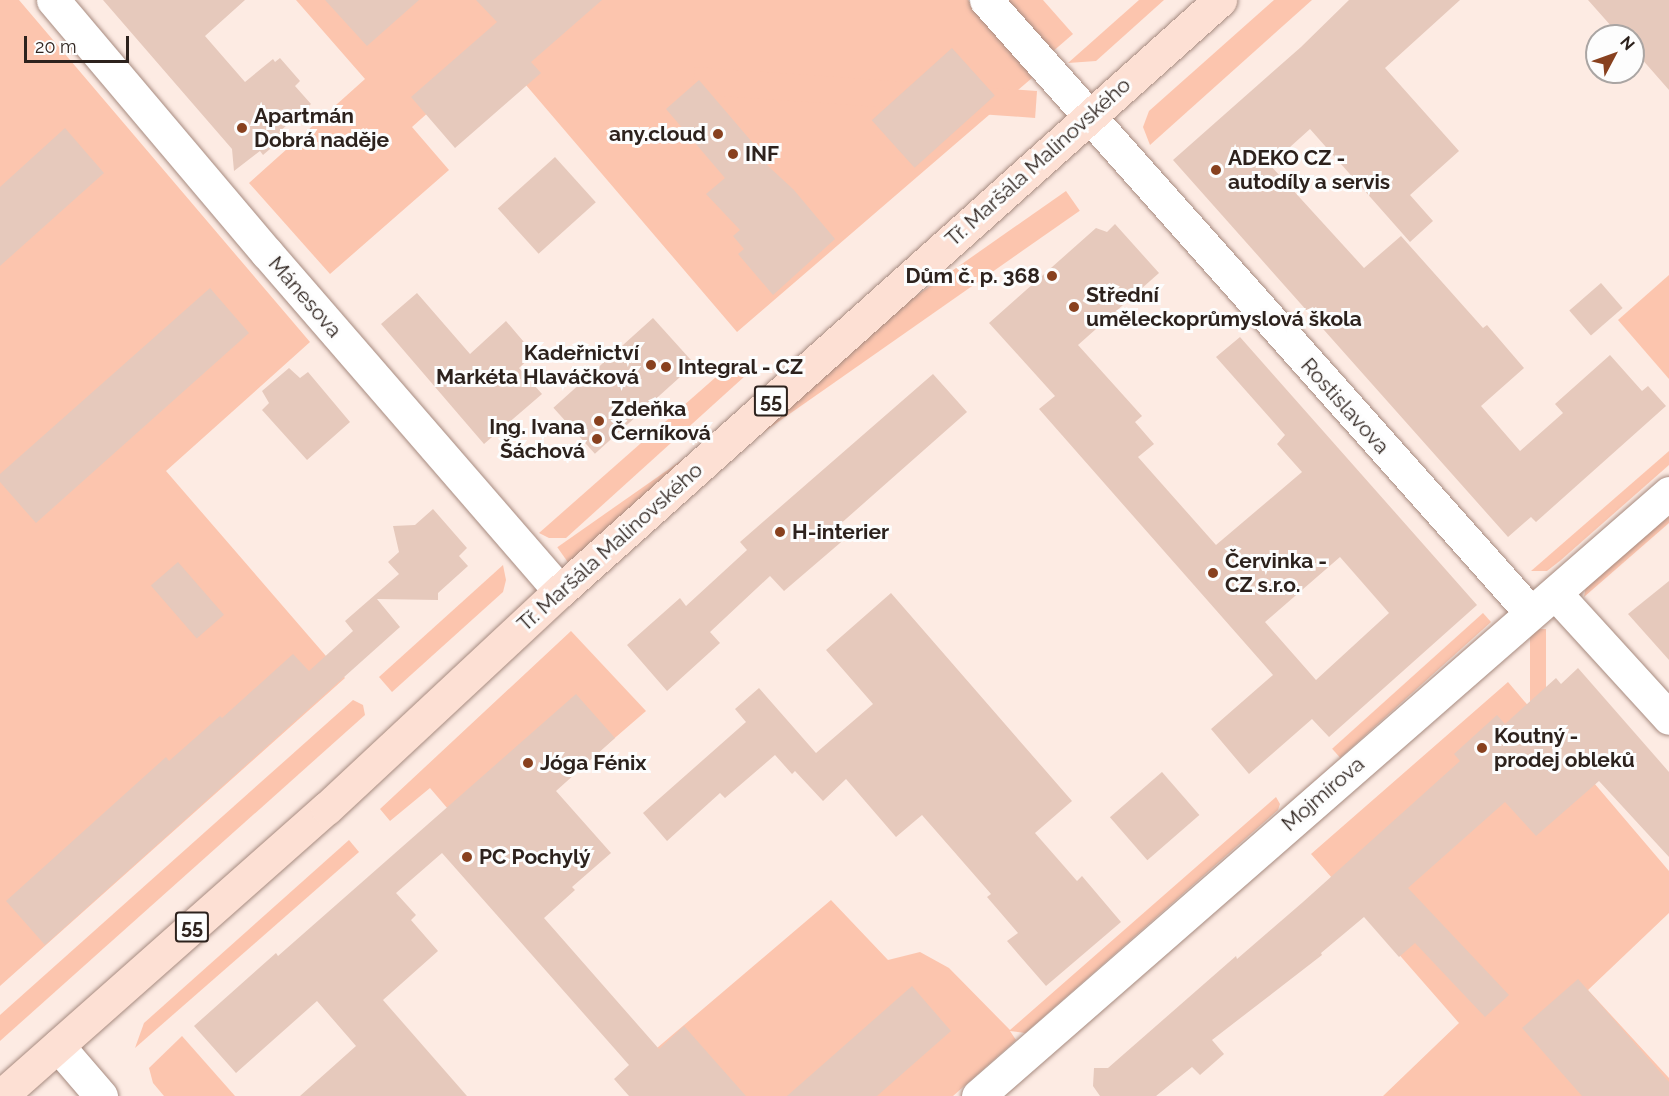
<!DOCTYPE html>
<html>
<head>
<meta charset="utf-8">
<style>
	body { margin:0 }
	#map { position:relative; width:1669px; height:1096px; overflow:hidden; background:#fdebe3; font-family:Raleway,sans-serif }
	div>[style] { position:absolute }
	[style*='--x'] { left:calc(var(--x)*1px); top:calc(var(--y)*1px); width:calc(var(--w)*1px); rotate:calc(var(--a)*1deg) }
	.green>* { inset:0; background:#fcc5ae; transform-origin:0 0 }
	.building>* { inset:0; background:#e6c9bc; transform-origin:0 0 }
	.roads { filter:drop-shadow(0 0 2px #a78b80) drop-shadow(0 0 2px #a78b80) }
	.street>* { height:33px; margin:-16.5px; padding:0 16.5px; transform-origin:16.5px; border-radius:16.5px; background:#fff }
	.primary>* { height:33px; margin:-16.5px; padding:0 16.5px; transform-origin:16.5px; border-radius:16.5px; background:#fde0d4 }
	.dots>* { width:16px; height:16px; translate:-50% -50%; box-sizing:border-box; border:3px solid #fdfdfd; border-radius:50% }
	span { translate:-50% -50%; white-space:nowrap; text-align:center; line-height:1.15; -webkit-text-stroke:6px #fdfdfd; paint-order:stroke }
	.shield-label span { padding:2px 4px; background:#fdfdfd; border:2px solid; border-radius:4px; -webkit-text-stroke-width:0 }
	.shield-label { font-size:20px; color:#2d221d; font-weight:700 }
	.poi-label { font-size:21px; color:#2d221d; font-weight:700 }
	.left { translate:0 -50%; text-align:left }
	.right { translate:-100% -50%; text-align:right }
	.street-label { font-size:21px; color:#2d221d }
	.north { position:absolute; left:1585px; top:24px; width:60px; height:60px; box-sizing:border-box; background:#fdfdfd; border:2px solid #aaa5a3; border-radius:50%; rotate:49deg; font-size:16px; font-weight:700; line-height:24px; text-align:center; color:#2d221d }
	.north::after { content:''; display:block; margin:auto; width:21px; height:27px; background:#88411f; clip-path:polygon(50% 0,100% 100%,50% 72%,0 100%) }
	.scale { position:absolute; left:24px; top:36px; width:105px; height:27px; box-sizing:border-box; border:3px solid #2d221d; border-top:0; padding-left:8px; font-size:18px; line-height:21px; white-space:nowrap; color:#2d221d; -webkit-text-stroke:4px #fdfdfd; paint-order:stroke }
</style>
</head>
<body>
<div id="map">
	<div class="green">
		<div style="clip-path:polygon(0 0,19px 0,310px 342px,166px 471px,345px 678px,0 986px)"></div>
		<div style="clip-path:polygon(296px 0,968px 0,1017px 54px,1032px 78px,737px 332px,497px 51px,412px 127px,449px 170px,330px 274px,249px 183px,365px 79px)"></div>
		<div style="clip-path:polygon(1004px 0,1043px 0,1073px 34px,1051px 53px)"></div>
		<div style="clip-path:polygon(1139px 0,1164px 0,1096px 61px,1068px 63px)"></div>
		<div style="clip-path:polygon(1274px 0,1312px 0,1150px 145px,1143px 127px,1149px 111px)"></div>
		<div style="left:1037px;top:91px;width:27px;height:343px;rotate:94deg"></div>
		<div style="left:1066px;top:191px;width:24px;height:621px;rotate:55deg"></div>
		<div style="clip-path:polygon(1669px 275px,1669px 379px,1618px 320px)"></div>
		<div style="clip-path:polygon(733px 362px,745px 376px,566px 538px,549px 538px,539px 533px)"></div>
		<div style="clip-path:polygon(1669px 451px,1669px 465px,1561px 560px,1547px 571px,1531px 571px)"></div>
		<div style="clip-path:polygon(1669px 508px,1669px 523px,1584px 597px,1587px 580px)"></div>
		<div style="clip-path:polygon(503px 565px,506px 580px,503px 592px,392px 692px,379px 677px)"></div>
		<div style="left:1483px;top:613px;width:12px;height:203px;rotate:48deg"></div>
		<div style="left:1530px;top:629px;width:16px;height:707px"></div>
		<div style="clip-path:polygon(571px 631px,646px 711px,484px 851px,430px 788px,390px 821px,380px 809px)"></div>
		<div style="clip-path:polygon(1508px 682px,1669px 871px,1669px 913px,1588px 990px,1669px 1078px,1669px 1096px,1383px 1096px,1459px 1023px,1311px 854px)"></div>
		<div style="clip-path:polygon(353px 700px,363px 705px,365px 715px,0 1041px,0 1015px)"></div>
		<div style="clip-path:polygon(1276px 797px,1280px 804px,1278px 810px,1025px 1033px,1010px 1031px,1016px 1040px,953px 1096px,700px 1096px,657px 1048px,831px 900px,888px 960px,920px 952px,949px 968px,1010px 1030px)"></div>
		<div style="clip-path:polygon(349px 840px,359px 852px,135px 1048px,144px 1023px)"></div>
		<div style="clip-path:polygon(182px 1036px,235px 1096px,164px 1096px,153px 1083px,149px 1068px)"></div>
	</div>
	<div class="building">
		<div style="clip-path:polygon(103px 0,245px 0,205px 36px,245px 82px,273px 59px,275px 62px,280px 58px,300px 81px,295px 86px,311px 104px,279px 132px,284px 137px,263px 155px,260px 151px,234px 171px,232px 149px)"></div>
		<div style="clip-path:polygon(325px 0,419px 0,367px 46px)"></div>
		<div style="clip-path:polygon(476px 0,602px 0,531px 62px,541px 73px,455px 148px,411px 97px,497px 22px)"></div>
		<div style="clip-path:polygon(1349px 0,1460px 0,1385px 68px,1459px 151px,1410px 195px,1433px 221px,1410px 242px,1310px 129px,1270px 165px,1364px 268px,1401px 236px,1483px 328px,1487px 325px,1524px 368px,1481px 406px,1520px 451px,1563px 413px,1555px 404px,1610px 355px,1642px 391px,1648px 386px,1666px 406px,1536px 522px,1531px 517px,1508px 537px,1173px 160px,1301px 47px)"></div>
		<div style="clip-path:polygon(1588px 0,1669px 0,1669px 90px,1633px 49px,1633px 36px,1620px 36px)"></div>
		<div style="left:952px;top:48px;width:64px;height:108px;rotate:48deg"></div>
		<div style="clip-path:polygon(699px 80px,770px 163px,767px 165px,794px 190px,835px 239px,773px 295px,738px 254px,744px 249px,733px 236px,740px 230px,706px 194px,725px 178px,666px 109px)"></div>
		<div style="clip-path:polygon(65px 128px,104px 173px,0 266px,0 187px)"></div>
		<div style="left:555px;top:157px;width:61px;height:77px;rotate:48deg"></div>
		<div style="clip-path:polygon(evenodd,1115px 224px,1159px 273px,1078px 345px,1142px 416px,1135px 422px,1154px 444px,1138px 457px,1216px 545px,1302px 472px,1277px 444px,1285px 435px,1216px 357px,1240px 337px,1477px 605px,1329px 737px,1312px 719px,1249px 774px,1211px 729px,1273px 675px,1039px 409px,1055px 396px,989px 323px,1096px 228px,1107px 232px,1115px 224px,1340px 557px,1389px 613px,1316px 680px,1265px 622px,1340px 557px)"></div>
		<div style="left:1601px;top:283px;width:33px;height:42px;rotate:49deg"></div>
		<div style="clip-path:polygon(210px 288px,249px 333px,36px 523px,0 482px,0 474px)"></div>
		<div style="clip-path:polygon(417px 293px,470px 354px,506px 321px,534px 354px,519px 368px,542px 394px,484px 444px,381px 324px)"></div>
		<div style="left:653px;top:318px;width:62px;height:134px;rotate:48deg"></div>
		<div style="clip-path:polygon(289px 368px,300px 378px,308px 372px,350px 422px,307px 460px,262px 410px,269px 403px,262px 391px)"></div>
		<div style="clip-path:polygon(933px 374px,967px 412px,838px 526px,847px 537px,784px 591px,770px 576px,710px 632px,720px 643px,667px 691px,627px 645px,680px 598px,686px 606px,747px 550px,740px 542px)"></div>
		<div style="clip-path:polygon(433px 509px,467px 548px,459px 556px,468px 566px,438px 593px,438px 600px,377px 599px,400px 627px,45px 945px,6px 901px,166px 757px,169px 761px,220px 716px,222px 718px,293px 654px,309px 671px,353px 631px,345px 621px,399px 574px,388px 562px,399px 552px,393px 526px,415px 525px)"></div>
		<div style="left:178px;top:562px;width:70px;height:36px;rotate:49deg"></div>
		<div style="clip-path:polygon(1669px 581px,1669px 660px,1628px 614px)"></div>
		<div style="clip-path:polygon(891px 593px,1072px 801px,1035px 833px,1077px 881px,1082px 876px,1121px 922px,1046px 986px,1007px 941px,1018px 933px,987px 897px,991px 894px,922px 815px,896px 837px,846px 779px,823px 801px,795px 771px,792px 774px,775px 755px,725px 798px,720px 793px,667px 841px,643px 813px,746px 722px,735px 709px,759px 688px,816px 753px,873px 704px,826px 650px)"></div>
		<div style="clip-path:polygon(1578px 668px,1669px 772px,1669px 857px,1599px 781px,1536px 836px,1505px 802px,1408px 888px,1509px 995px,1485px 1017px,1415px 943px,1399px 957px,1364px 917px,1321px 953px,1322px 955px,1212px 1040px,1224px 1054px,1200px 1075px,1192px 1067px,1156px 1096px,1100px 1096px,1093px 1086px,1094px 1068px,1108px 1068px,1236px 956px,1237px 959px,1303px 902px,1460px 761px,1454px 754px,1497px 715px,1505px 724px,1556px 678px,1561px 684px)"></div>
		<div style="clip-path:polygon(576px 694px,615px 738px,556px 791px,611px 853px,572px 887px,575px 890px,544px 918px,659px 1049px,684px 1026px,746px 1096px,629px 1096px,614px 1079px,629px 1065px,442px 853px,396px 893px,416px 915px,411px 920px,438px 951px,383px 1000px,467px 1096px,300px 1096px,356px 1046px,317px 1001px,236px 1073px,194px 1026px,276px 953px,278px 956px)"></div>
		<div style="left:1162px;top:772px;width:57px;height:69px;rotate:49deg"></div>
		<div style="clip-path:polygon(1578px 979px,1669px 1082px,1669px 1096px,1582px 1096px,1522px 1028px)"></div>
		<div style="clip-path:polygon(912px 986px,951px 1031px,877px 1096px,787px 1096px)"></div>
	</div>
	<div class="roads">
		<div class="street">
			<div style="--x:53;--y:0;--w:331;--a:49.8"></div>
			<div style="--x:267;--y:253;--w:447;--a:49.1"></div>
			<div style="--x:986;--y:0;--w:820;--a:48.36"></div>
			<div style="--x:1555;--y:593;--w:169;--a:47.6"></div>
			<div style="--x:58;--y:1046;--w:66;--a:49.3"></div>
			<div style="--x:978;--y:1096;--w:917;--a:-41.11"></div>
		</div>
		<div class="primary">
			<div style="--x:1;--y:1096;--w:435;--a:-41.5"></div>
			<div style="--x:327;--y:808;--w:318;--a:-43"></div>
			<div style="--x:560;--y:591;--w:886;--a:-41.84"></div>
		</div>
	</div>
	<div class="dots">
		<div style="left:242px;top:128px;background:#88411f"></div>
		<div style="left:718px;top:134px;background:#88411f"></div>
		<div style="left:733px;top:154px;background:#88411f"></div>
		<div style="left:1216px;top:170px;background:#88411f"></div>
		<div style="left:1052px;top:276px;background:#88411f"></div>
		<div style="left:1074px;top:307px;background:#88411f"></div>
		<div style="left:651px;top:365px;background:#88411f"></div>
		<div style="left:666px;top:367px;background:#88411f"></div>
		<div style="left:599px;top:421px;background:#88411f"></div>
		<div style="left:597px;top:439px;background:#88411f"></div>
		<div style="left:780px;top:532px;background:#88411f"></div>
		<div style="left:1213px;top:573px;background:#88411f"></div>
		<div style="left:1482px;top:748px;background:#88411f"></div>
		<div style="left:528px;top:763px;background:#88411f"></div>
		<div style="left:467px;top:857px;background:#88411f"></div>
	</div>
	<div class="shield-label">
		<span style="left:771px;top:401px">55</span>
		<span style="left:192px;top:927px">55</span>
	</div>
	<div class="poi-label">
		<span class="left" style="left:254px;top:128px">Apartmán<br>Dobrá naděje</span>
		<span class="right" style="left:706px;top:134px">any.cloud</span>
		<span class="left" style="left:745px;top:154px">INF</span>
		<span class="left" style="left:1228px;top:170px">ADEKO CZ -<br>autodíly a servis</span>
		<span class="right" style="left:1040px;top:276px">Dům č. p. 368</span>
		<span class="left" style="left:1086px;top:307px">Střední<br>uměleckoprůmyslová škola</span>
		<span class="right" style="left:639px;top:365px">Kadeřnictví<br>Markéta Hlaváčková</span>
		<span class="left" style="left:678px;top:367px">Integral - CZ</span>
		<span class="left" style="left:611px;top:421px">Zdeňka<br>Černíková</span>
		<span class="right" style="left:585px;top:439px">Ing. Ivana<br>Šáchová</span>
		<span class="left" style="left:792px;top:532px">H-interier</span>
		<span class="left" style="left:1225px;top:573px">Červinka -<br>CZ s.r.o.</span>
		<span class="left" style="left:1494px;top:748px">Koutný -<br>prodej obleků</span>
		<span class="left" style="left:540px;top:763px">Jóga Fénix</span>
		<span class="left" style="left:479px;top:857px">PC Pochylý</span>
	</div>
	<div class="street-label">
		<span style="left:1038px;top:162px;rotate:-42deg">Tř. Maršála Malinovského</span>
		<span style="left:305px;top:297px;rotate:49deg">Mánesova</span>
		<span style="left:1345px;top:406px;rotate:48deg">Rostislavova</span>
		<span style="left:610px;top:547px;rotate:-42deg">Tř. Maršála Malinovského</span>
		<span style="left:1323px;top:794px;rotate:-41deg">Mojmírova</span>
	</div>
	<div class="north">N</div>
	<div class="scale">20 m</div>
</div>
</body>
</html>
